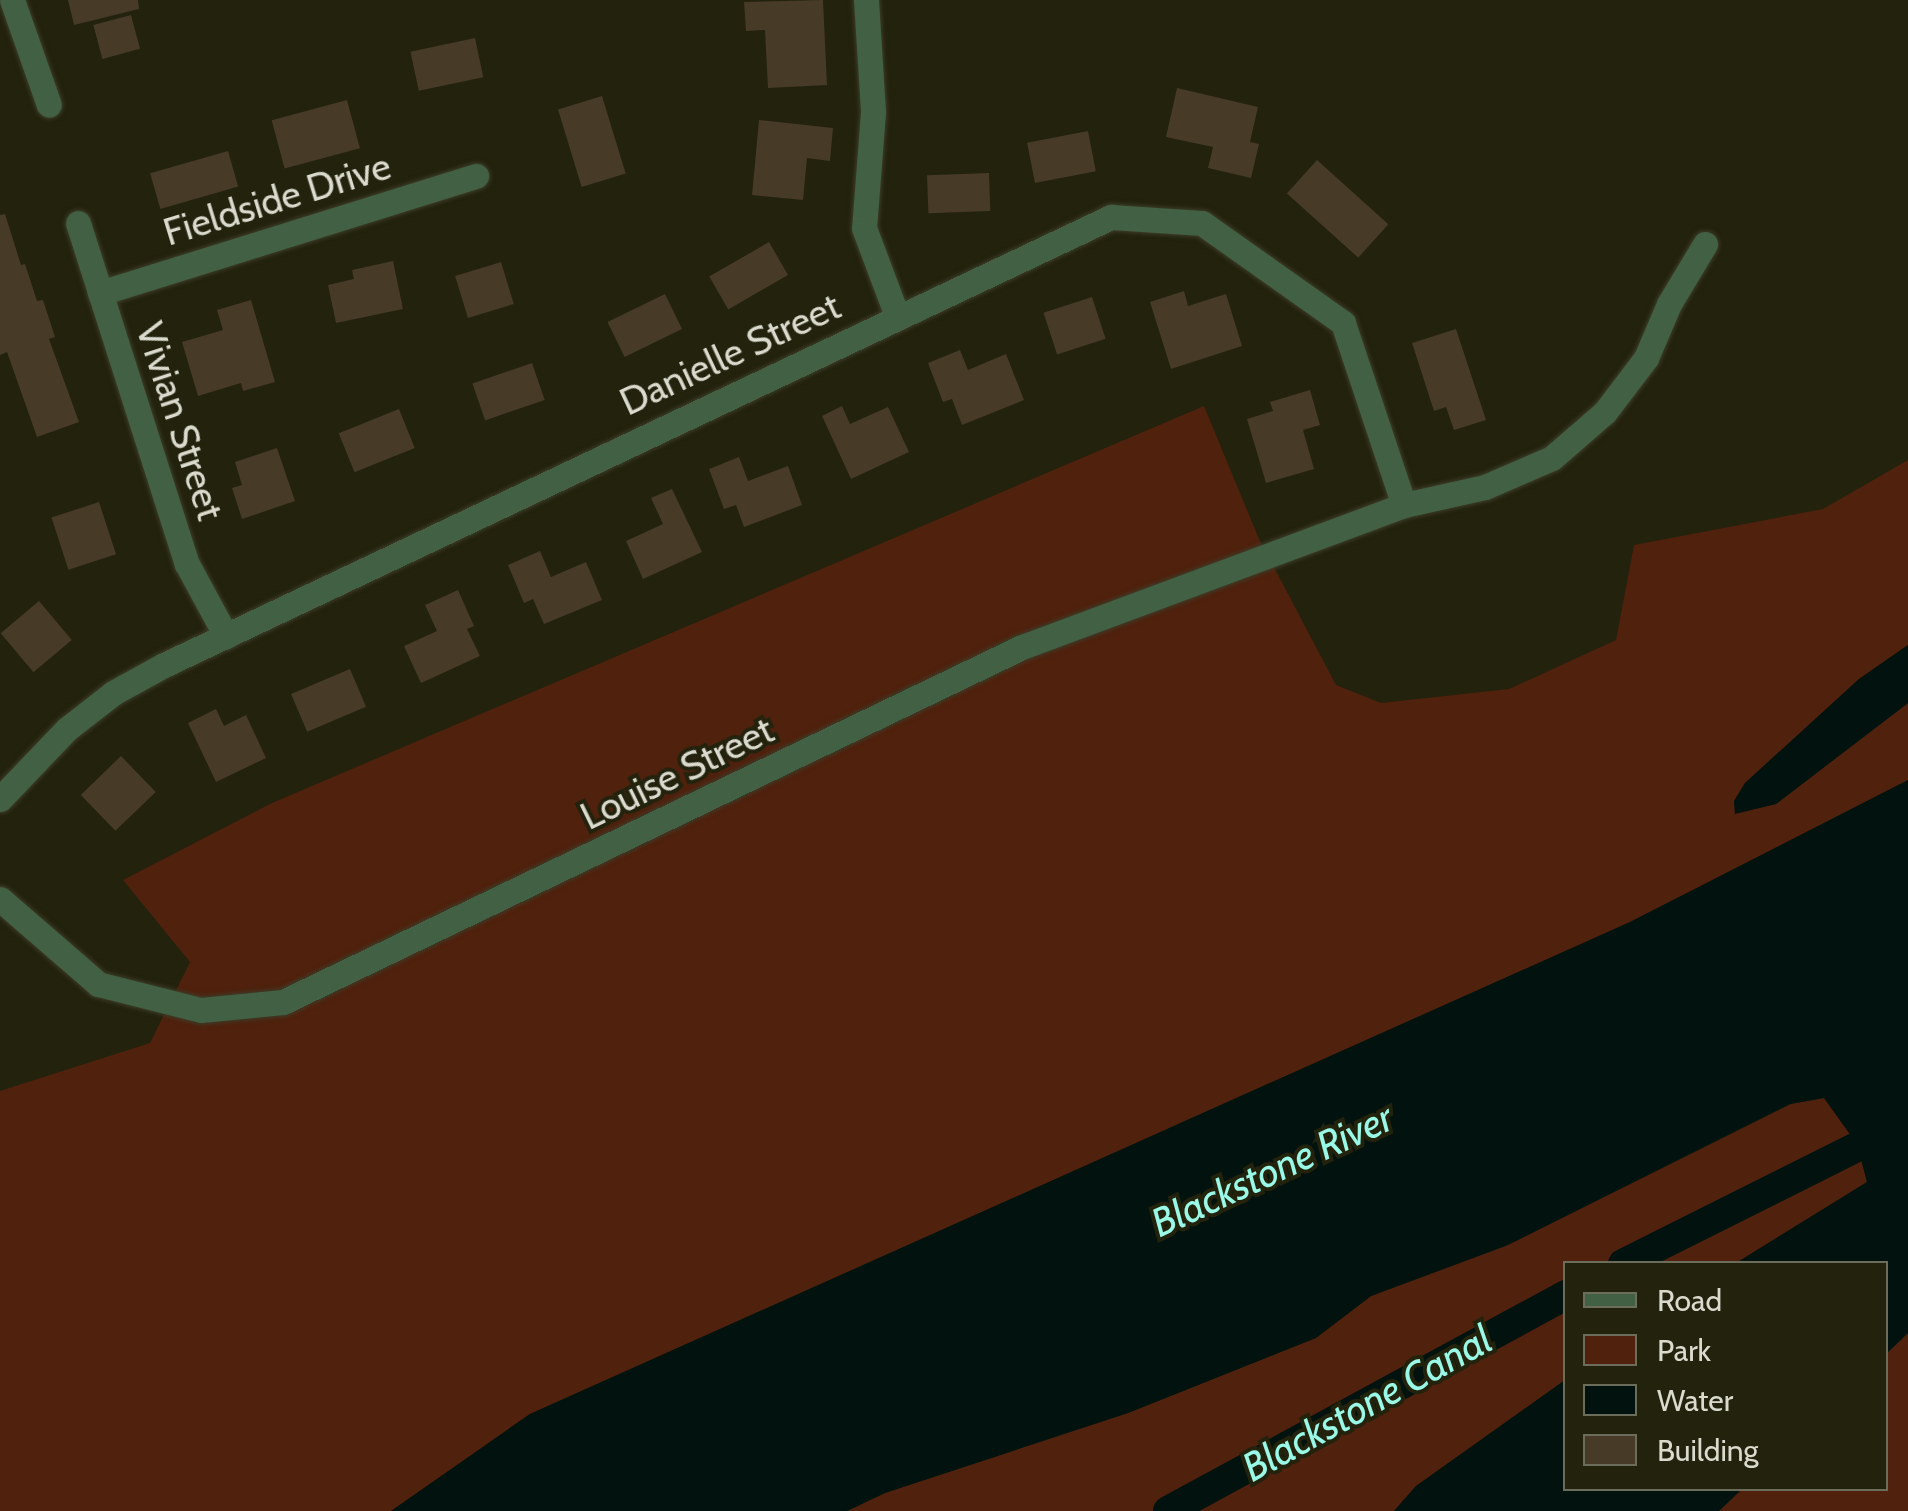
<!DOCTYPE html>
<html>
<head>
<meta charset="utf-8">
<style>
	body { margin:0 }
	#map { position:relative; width:1908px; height:1511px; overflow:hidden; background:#22220d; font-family:Cabin,sans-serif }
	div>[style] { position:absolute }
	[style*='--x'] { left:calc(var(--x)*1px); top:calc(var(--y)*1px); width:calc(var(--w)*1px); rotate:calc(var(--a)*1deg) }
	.green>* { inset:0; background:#50210d }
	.water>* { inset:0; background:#02120f }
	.canal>* { height:30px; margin:-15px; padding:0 15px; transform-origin:15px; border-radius:15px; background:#02120f }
	.building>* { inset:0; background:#473a27; transform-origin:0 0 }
	.roads { filter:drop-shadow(0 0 2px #3c3c28) drop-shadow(0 0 2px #3c3c28) }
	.minor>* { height:25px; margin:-12.5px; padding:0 12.5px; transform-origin:12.5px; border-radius:12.5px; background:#426043 }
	span { translate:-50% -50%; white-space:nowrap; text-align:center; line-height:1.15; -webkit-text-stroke:8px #22220d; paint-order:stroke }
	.street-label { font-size:38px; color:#dadbce }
	.water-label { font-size:40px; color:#99f9e6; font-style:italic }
	.legend { position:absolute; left:1563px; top:1261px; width:325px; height:230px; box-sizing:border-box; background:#22220d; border:2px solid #6c6c5a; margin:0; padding:12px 18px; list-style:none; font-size:30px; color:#dadbce }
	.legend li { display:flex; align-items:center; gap:20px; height:50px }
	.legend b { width:50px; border:2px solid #6c6c5a }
</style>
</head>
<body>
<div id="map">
	<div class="green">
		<div style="clip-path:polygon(1204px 406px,1259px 539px,1336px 685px,1381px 703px,1509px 689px,1616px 640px,1634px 545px,1823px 509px,1908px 460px,1908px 645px,1859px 679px,1745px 783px,1734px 801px,1735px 813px,1776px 804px,1908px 703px,1908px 780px,1630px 922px,530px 1414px,391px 1511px,0 1511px,0 1091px,150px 1043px,190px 962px,123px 880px,272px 803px)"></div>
		<div style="clip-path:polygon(1824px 1098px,1857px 1144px,1867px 1182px,1736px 1263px,1566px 1264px,1565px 1380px,1416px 1486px,1394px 1511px,847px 1511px,885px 1493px,1128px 1413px,1316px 1338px,1371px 1296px,1508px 1245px,1791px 1104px)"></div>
		<div style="clip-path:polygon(1908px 1333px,1908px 1511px,1719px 1511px,1742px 1489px,1886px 1488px,1886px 1354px)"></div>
	</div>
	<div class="water">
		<div style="clip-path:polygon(1908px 645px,1908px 703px,1776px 804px,1735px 814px,1734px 801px,1745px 783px,1859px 679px)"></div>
		<div style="clip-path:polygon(1908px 780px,1908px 1333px,1886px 1354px,1886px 1264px,1736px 1263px,1867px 1182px,1857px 1144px,1824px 1098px,1790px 1104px,1508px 1245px,1371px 1296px,1316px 1338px,1128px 1413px,885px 1493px,847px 1511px,391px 1511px,530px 1414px,1630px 922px)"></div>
		<div style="clip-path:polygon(1565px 1380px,1566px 1488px,1742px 1489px,1719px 1511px,1394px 1511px,1416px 1486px)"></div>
	</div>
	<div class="canal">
		<div style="--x:1623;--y:1264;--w:319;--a:-26.6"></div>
		<div style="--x:1168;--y:1511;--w:453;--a:-28.5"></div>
	</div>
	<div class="building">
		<div style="clip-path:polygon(68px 0,138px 0,139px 9px,74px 25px)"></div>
		<div style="clip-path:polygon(823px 0,827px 85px,768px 88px,765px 30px,746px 31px,744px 2px)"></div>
		<div style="left:131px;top:15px;width:35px;height:39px;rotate:75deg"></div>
		<div style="left:475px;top:38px;width:40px;height:66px;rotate:78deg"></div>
		<div style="clip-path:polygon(1177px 88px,1258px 107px,1250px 142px,1259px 144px,1251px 178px,1208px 168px,1213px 147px,1166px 137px)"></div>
		<div style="left:602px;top:96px;width:81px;height:46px;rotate:73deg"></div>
		<div style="left:347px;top:100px;width:50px;height:78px;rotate:75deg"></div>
		<div style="clip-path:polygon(759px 120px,833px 128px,830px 161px,807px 158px,803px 200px,752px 195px)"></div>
		<div style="left:1088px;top:131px;width:41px;height:62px;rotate:79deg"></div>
		<div style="left:228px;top:151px;width:37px;height:81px;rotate:74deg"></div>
		<div style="left:1317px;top:160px;width:96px;height:45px;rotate:42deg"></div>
		<div style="left:989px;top:173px;width:38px;height:62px;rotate:88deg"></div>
		<div style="clip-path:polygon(5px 214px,21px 265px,25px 264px,37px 301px,43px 300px,55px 337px,49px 339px,79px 422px,37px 437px,7px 352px,0 355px,0 215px)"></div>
		<div style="left:769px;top:242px;width:38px;height:69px;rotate:60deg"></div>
		<div style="clip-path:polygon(393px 261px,403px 309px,336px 323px,328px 285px,354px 279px,352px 270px)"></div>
		<div style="left:501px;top:262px;width:44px;height:48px;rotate:73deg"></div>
		<div style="clip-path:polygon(1184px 291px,1188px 306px,1226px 294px,1242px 346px,1171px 369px,1150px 302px)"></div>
		<div style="left:665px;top:294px;width:39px;height:64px;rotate:64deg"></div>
		<div style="left:1092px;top:297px;width:44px;height:51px;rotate:72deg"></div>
		<div style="clip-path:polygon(251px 300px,275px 382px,243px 391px,241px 383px,198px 396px,182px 342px,223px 330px,217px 310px)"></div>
		<div style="clip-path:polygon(1456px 329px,1486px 420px,1454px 430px,1446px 407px,1434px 411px,1412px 343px)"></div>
		<div style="clip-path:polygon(960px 350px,968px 370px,1006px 354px,1024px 400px,962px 425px,952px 399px,943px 402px,928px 363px)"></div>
		<div style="left:532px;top:363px;width:39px;height:63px;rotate:71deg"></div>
		<div style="clip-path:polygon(1310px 390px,1320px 425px,1303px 430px,1314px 469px,1266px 483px,1247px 419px,1273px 411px,1270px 402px)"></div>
		<div style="clip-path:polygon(842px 406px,850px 424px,888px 407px,909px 452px,851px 479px,822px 416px)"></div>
		<div style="left:399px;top:409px;width:42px;height:65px;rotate:68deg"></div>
		<div style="clip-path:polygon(277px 448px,295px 501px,242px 519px,232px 488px,242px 485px,235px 462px)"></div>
		<div style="clip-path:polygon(739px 457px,748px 481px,788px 466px,802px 505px,744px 527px,736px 505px,724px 509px,709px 469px)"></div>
		<div style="clip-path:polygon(672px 489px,702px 552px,643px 579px,626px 541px,663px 524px,651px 498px)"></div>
		<div style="left:99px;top:502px;width:55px;height:50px;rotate:72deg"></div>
		<div style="clip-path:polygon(540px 551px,551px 577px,586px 562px,602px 600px,544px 624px,533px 599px,524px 603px,508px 565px)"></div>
		<div style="clip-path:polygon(458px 590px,474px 626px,467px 629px,480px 656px,421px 683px,404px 646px,437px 631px,425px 605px)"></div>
		<div style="left:39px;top:601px;width:51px;height:50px;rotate:50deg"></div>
		<div style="left:350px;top:669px;width:41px;height:64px;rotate:67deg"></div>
		<div style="clip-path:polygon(216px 709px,224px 726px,246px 715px,266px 758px,216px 782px,188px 723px)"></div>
		<div style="left:121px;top:756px;width:50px;height:56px;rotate:46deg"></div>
	</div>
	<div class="roads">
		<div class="minor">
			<div style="--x:12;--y:0;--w:111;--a:70.6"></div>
			<div style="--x:866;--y:0;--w:112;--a:86.4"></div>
			<div style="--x:873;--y:112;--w:116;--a:94.4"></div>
			<div style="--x:864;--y:228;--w:94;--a:69.4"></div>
			<div style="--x:78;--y:223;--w:358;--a:72.3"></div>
			<div style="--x:187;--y:564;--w:82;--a:61.6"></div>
			<div style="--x:100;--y:293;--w:394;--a:-17.3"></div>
			<div style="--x:0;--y:799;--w:97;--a:-46.3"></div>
			<div style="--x:67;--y:729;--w:58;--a:-38"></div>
			<div style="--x:113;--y:693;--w:58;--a:-28.8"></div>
			<div style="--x:164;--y:665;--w:1048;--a:-25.32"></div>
			<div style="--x:1111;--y:217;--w:91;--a:3.8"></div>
			<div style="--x:1202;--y:223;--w:173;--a:35.3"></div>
			<div style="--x:1343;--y:323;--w:192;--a:71.5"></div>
			<div style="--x:0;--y:899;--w:130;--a:40.9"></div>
			<div style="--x:98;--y:984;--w:106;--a:14.2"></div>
			<div style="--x:201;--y:1010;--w:82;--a:-5.6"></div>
			<div style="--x:283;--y:1002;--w:820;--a:-25.66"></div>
			<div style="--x:1022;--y:647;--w:408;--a:-20.4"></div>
			<div style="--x:1404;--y:505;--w:83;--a:-12.5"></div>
			<div style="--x:1485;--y:487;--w:73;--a:-23.4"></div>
			<div style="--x:1552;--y:458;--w:70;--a:-41"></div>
			<div style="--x:1605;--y:412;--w:68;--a:-52.8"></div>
			<div style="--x:1646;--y:358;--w:59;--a:-66.9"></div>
			<div style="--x:1669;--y:304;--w:70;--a:-59"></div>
		</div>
	</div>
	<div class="street-label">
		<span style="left:277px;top:199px;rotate:-17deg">Fieldside Drive</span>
		<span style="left:730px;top:354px;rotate:-25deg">Danielle Street</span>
		<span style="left:180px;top:421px;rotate:72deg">Vivian Street</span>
		<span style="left:677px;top:773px;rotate:-26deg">Louise Street</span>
	</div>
	<div class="water-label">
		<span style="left:1272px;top:1170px;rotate:-25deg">Blackstone River</span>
		<span style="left:1367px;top:1403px;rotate:-29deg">Blackstone Canal</span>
	</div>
	<ul class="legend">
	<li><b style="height:12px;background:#426043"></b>Road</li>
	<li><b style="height:28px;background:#50210d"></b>Park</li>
	<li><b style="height:28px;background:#02120f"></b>Water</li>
	<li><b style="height:28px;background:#473a27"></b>Building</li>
	</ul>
</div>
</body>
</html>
